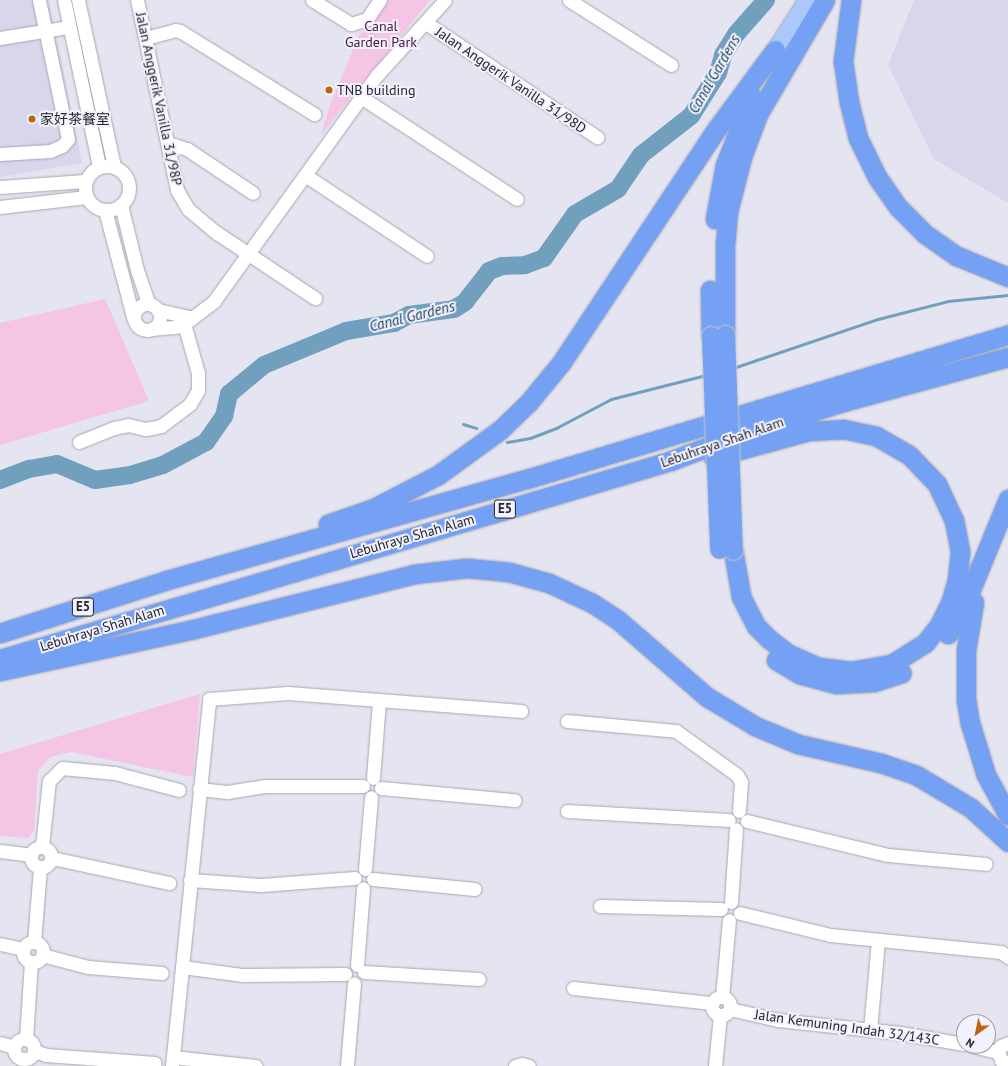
<!DOCTYPE html>
<html>
<head>
<meta charset="utf-8">
<style>
	body { margin:0 }
	#map { position:relative; width:1008px; height:1066px; overflow:hidden; background:#e5e4f1; font-family:"PT Sans","Noto Sans SC",sans-serif }
	div>[style] { position:absolute }
	[style*='--x'] { left:calc(var(--x)*1px); top:calc(var(--y)*1px); width:calc(var(--w)*1px); rotate:calc(var(--a)*1deg) }
	.built>* { inset:0; background:#d7d6ea }
	.green>* { inset:0; background:#f4c5e5 }
	.stream>* { height:3px; margin:-1.5px; padding:0 1.5px; transform-origin:1.5px; border-radius:1.5px; background:#71a0be }
	.river>* { height:18px; margin:-9px; padding:0 9px; transform-origin:9px; border-radius:9px; background:#71a0be }
	.roads { filter:drop-shadow(0 0 1px #a7a7b3) drop-shadow(0 0 1px #a7a7b3) }
	.minor>* { height:13px; margin:-6.5px; padding:0 6.5px; transform-origin:6.5px; border-radius:6.5px; background:#fff }
	.minor>.ring { margin:-6.5px; padding:0; box-sizing:content-box; background:none; border:13px solid #fff; border-radius:50% }
	.major>* { height:16px; margin:-8px; padding:0 8px; transform-origin:8px; border-radius:8px; background:#acc7f9 }
	.highway>* { height:19px; margin:-9.5px; padding:0 9.5px; transform-origin:9.5px; border-radius:9.5px; background:#75a1f5 }
	.bridges { filter:drop-shadow(0 0 1px #c6c6c7) drop-shadow(0 0 1px #c6c6c7) }
	.highway-bridge>* { height:19px; margin:-9.5px; padding:0 9.5px; transform-origin:9.5px; border-radius:9.5px; background:#75a1f5 }
	.dots>* { width:11px; height:11px; translate:-50% -50%; box-sizing:border-box; border:2px solid #f2f1fe; border-radius:50% }
	span { translate:-50% -50%; white-space:nowrap; text-align:center; line-height:1.15; -webkit-text-stroke:4px #f2f1fe; paint-order:stroke }
	.shield-label span { padding:1px 3px; background:#f2f1fe; border:1px solid; border-radius:3px; -webkit-text-stroke-width:0 }
	.shield-label { font-size:13px; color:#242429; font-weight:700 }
	.park-label { font-size:14px; color:#4a143d }
	.street-label { font-size:14px; color:#242429 }
	.poi-label { font-size:14px; color:#242429 }
	.left { translate:0 -50%; text-align:left }
	.water-label { font-size:15px; color:#133a51; font-style:italic }
	.north { position:absolute; left:956px; top:1014px; width:40px; height:40px; box-sizing:border-box; background:#f2f1fe; border:1px solid #a09fa9; border-radius:50%; rotate:213deg; font-size:11px; font-weight:700; line-height:16px; text-align:center; color:#242429 }
	.north::after { content:''; display:block; margin:auto; width:14px; height:18px; background:#bf6311; clip-path:polygon(50% 0,100% 100%,50% 72%,0 100%) }
</style>
</head>
<body>
<div id="map">
	<div class="built">
		<div style="clip-path:polygon(0 0,49px 0,82px 163px,0 177px)"></div>
		<div style="clip-path:polygon(914px 0,1008px 0,1008px 203px,934px 159px,888px 65px)"></div>
	</div>
	<div class="green">
		<div style="clip-path:polygon(389px 0,430px 0,321px 135px,329px 108px,359px 35px)"></div>
		<div style="clip-path:polygon(105px 299px,149px 401px,0 445px,0 323px)"></div>
		<div style="clip-path:polygon(200px 694px,193px 777px,71px 752px,50px 757px,38px 771px,34px 831px,28px 838px,0 836px,0 754px)"></div>
	</div>
	<div class="stream">
		<div style="--x:733;--y:368;--w:153;--a:-18.7"></div>
		<div style="--x:878;--y:319;--w:72;--a:-14.4"></div>
		<div style="--x:948;--y:301;--w:60;--a:-5.7"></div>
		<div style="--x:463;--y:424;--w:14;--a:17"></div>
		<div style="--x:507;--y:442;--w:23;--a:-10"></div>
		<div style="--x:530;--y:438;--w:30;--a:-21"></div>
		<div style="--x:558;--y:427;--w:60;--a:-27.8"></div>
		<div style="--x:611;--y:399;--w:98;--a:-14.2"></div>
	</div>
	<div class="river">
		<div style="--x:0;--y:480;--w:31;--a:-21"></div>
		<div style="--x:29;--y:469;--w:28;--a:-10"></div>
		<div style="--x:57;--y:464;--w:41;--a:22.8"></div>
		<div style="--x:95;--y:480;--w:35;--a:-8"></div>
		<div style="--x:130;--y:475;--w:34;--a:-17"></div>
		<div style="--x:163;--y:465;--w:49;--a:-28.1"></div>
		<div style="--x:206;--y:442;--w:32;--a:-55"></div>
		<div style="--x:224;--y:416;--w:23;--a:-77"></div>
		<div style="--x:229;--y:394;--w:45;--a:-39.6"></div>
		<div style="--x:264;--y:365;--w:89;--a:-22.5"></div>
		<div style="--x:346;--y:331;--w:49;--a:-9.5"></div>
		<div style="--x:394;--y:323;--w:17;--a:-28"></div>
		<div style="--x:409;--y:315;--w:45;--a:-7.6"></div>
		<div style="--x:454;--y:309;--w:13;--a:-32"></div>
		<div style="--x:465;--y:302;--w:39;--a:-52"></div>
		<div style="--x:489;--y:271;--w:14;--a:-21"></div>
		<div style="--x:502;--y:266;--w:23;--a:-2"></div>
		<div style="--x:525;--y:265;--w:20;--a:-20"></div>
		<div style="--x:544;--y:258;--w:54;--a:-54.8"></div>
		<div style="--x:575;--y:214;--w:50;--a:-30.2"></div>
		<div style="--x:618;--y:189;--w:41;--a:-55.9"></div>
		<div style="--x:641;--y:155;--w:63;--a:-38"></div>
		<div style="--x:691;--y:116;--w:51;--a:-57.9"></div>
		<div style="--x:718;--y:73;--w:19;--a:-74"></div>
		<div style="--x:723;--y:55;--w:26;--a:-58"></div>
		<div style="--x:737;--y:33;--w:44;--a:-48.7"></div>
	</div>
	<div class="roads">
		<div class="minor">
			<div style="--x:64;--y:0;--w:170;--a:78.1"></div>
			<div style="--x:78;--y:0;--w:170;--a:77.8"></div>
			<div style="--x:137;--y:0;--w:194;--a:78.1"></div>
			<div style="--x:177;--y:190;--w:22;--a:60"></div>
			<div style="--x:188;--y:209;--w:38;--a:40"></div>
			<div style="--x:217;--y:233;--w:118;--a:33.6"></div>
			<div style="--x:312;--y:0;--w:46;--a:31.6"></div>
			<div style="--x:351;--y:24;--w:17;--a:-17"></div>
			<div style="--x:367;--y:19;--w:23;--a:-56"></div>
			<div style="--x:569;--y:0;--w:121;--a:32.5"></div>
			<div style="--x:426;--y:23;--w:206;--a:33.7"></div>
			<div style="--x:0;--y:38;--w:70;--a:-9.1"></div>
			<div style="--x:146;--y:38;--w:30;--a:-15"></div>
			<div style="--x:175;--y:30;--w:5;--a:11"></div>
			<div style="--x:180;--y:31;--w:158;--a:31.8"></div>
			<div style="--x:361;--y:97;--w:186;--a:33.2"></div>
			<div style="--x:168;--y:143;--w:20;--a:18"></div>
			<div style="--x:187;--y:149;--w:79;--a:33.7"></div>
			<div style="--x:0;--y:154;--w:50;--a:-3.4"></div>
			<div style="--x:50;--y:151;--w:13;--a:-23"></div>
			<div style="--x:62;--y:146;--w:9;--a:-49"></div>
			<div style="--x:68;--y:139;--w:142;--a:-101.8"></div>
			<div class="ring" style="left:85px;top:166px;width:31px;height:31px"></div>
			<div style="--x:305;--y:175;--w:146;--a:33.6"></div>
			<div style="--x:0;--y:187;--w:85;--a:-4"></div>
			<div style="--x:121;--y:205;--w:67;--a:76.2"></div>
			<div style="--x:137;--y:270;--w:36;--a:71"></div>
			<div style="--x:0;--y:207;--w:87;--a:-6.6"></div>
			<div style="--x:105;--y:210;--w:111;--a:75.3"></div>
			<div class="ring" style="left:134px;top:304px;width:13px;height:13px"></div>
			<div style="--x:158;--y:310;--w:35;--a:13"></div>
			<div style="--x:151;--y:329;--w:25;--a:-5"></div>
			<div style="--x:176;--y:327;--w:9;--a:-21"></div>
			<div style="--x:184;--y:324;--w:38;--a:-37"></div>
			<div style="--x:214;--y:301;--w:279;--a:-54.2"></div>
			<div style="--x:377;--y:75;--w:101;--a:-47.8"></div>
			<div style="--x:79;--y:442;--w:38;--a:-22"></div>
			<div style="--x:114;--y:428;--w:14;--a:-12"></div>
			<div style="--x:128;--y:425;--w:18;--a:13"></div>
			<div style="--x:146;--y:429;--w:15;--a:-11"></div>
			<div style="--x:161;--y:426;--w:36;--a:-37"></div>
			<div style="--x:190;--y:404;--w:16;--a:-60"></div>
			<div style="--x:198;--y:390;--w:17;--a:-90"></div>
			<div style="--x:198;--y:373;--w:51;--a:-105.9"></div>
			<div style="--x:567;--y:721;--w:109;--a:5.2"></div>
			<div style="--x:676;--y:731;--w:75;--a:35.8"></div>
			<div style="--x:737;--y:775;--w:8;--a:60"></div>
			<div style="--x:741;--y:782;--w:29;--a:94"></div>
			<div style="--x:373;--y:778;--w:77;--a:-85.5"></div>
			<div style="--x:381;--y:788;--w:134;--a:5.2"></div>
			<div style="--x:199;--y:789;--w:28;--a:6"></div>
			<div style="--x:227;--y:792;--w:39;--a:-9"></div>
			<div style="--x:266;--y:786;--w:97;--a:0"></div>
			<div style="--x:567;--y:811;--w:162;--a:3.2"></div>
			<div style="--x:747;--y:821;--w:145;--a:13.6"></div>
			<div style="--x:888;--y:855;--w:98;--a:5.2"></div>
			<div style="--x:42;--y:846;--w:65;--a:-83.9"></div>
			<div style="--x:49;--y:781;--w:18;--a:-45"></div>
			<div style="--x:62;--y:768;--w:53;--a:5.4"></div>
			<div style="--x:115;--y:773;--w:66;--a:14.9"></div>
			<div class="ring" style="left:31px;top:847px;width:7px;height:7px"></div>
			<div style="--x:0;--y:851;--w:31;--a:7"></div>
			<div style="--x:52;--y:858;--w:120;--a:12.1"></div>
			<div style="--x:365;--y:869;--w:72;--a:-85.2"></div>
			<div style="--x:373;--y:879;--w:102;--a:5.6"></div>
			<div style="--x:190;--y:880;--w:71;--a:4"></div>
			<div style="--x:261;--y:885;--w:94;--a:-4.3"></div>
			<div style="--x:731;--y:902;--w:73;--a:-86.1"></div>
			<div style="--x:600;--y:906;--w:121;--a:1.4"></div>
			<div style="--x:740;--y:913;--w:93;--a:13.7"></div>
			<div style="--x:830;--y:935;--w:172;--a:5.7"></div>
			<div style="--x:1001;--y:952;--w:9;--a:36"></div>
			<div class="ring" style="left:23px;top:942px;width:7px;height:7px"></div>
			<div style="--x:34;--y:942;--w:75;--a:-85.4"></div>
			<div style="--x:0;--y:944;--w:24;--a:12"></div>
			<div style="--x:42;--y:955;--w:48;--a:14.6"></div>
			<div style="--x:88;--y:967;--w:74;--a:4.6"></div>
			<div style="--x:357;--y:965;--w:77;--a:-85.5"></div>
			<div style="--x:182;--y:967;--w:62;--a:7.5"></div>
			<div style="--x:243;--y:975;--w:102;--a:-0.6"></div>
			<div style="--x:364;--y:972;--w:115;--a:3.5"></div>
			<div style="--x:573;--y:988;--w:140;--a:6.2"></div>
			<div style="--x:722;--y:997;--w:77;--a:-84.8"></div>
			<div class="ring" style="left:712px;top:997px;width:5px;height:5px"></div>
			<div style="--x:730;--y:1009;--w:49;--a:12.9"></div>
			<div style="--x:778;--y:1020;--w:123;--a:6.1"></div>
			<div style="--x:900;--y:1033;--w:65;--a:9.8"></div>
			<div style="--x:870;--y:1030;--w:90;--a:-84.9"></div>
			<div class="ring" style="left:14px;top:1039px;width:7px;height:7px"></div>
			<div style="--x:26;--y:1039;--w:77;--a:-86.3"></div>
			<div style="--x:0;--y:1043;--w:15;--a:16"></div>
			<div style="--x:1008;--y:1043;--w:8;--a:157"></div>
			<div style="--x:1001;--y:1046;--w:7;--a:117"></div>
			<div style="--x:998;--y:1052;--w:9;--a:69"></div>
			<div style="--x:1001;--y:1060;--w:8;--a:23"></div>
			<div style="--x:972;--y:1046;--w:27;--a:13"></div>
			<div style="--x:34;--y:1051;--w:13;--a:18"></div>
			<div style="--x:46;--y:1055;--w:109;--a:4.2"></div>
			<div style="--x:173;--y:1057;--w:83;--a:6.2"></div>
			<div style="--x:347;--y:1065;--w:82;--a:-85.1"></div>
			<div style="--x:172;--y:1066;--w:369;--a:-84.2"></div>
			<div style="--x:209;--y:699;--w:79;--a:-4.3"></div>
			<div style="--x:288;--y:693;--w:234;--a:4.4"></div>
			<div style="--x:515;--y:1066;--w:7;--a:-16"></div>
			<div style="--x:522;--y:1064;--w:7;--a:16"></div>
			<div style="--x:715;--y:1066;--w:51;--a:-84.4"></div>
		</div>
		<div class="major">
			<div style="--x:775;--y:50;--w:59;--a:-57.4"></div>
		</div>
		<div class="highway">
			<div style="--x:851;--y:0;--w:62;--a:97.5"></div>
			<div style="--x:843;--y:61;--w:41;--a:81.7"></div>
			<div style="--x:849;--y:102;--w:37;--a:76"></div>
			<div style="--x:858;--y:138;--w:43;--a:64"></div>
			<div style="--x:877;--y:177;--w:38;--a:55"></div>
			<div style="--x:899;--y:208;--w:37;--a:45"></div>
			<div style="--x:925;--y:234;--w:39;--a:35"></div>
			<div style="--x:957;--y:256;--w:55;--a:22.4"></div>
			<div style="--x:715;--y:219;--w:55;--a:-79.5"></div>
			<div style="--x:725;--y:165;--w:73;--a:-68.3"></div>
			<div style="--x:710;--y:290;--w:46;--a:88.8"></div>
			<div style="--x:725;--y:335;--w:90;--a:-90"></div>
			<div style="--x:725;--y:245;--w:34;--a:-85"></div>
			<div style="--x:728;--y:211;--w:56;--a:-75.5"></div>
			<div style="--x:742;--y:157;--w:46;--a:-69.6"></div>
			<div style="--x:758;--y:114;--w:132;--a:-59.6"></div>
			<div style="--x:713;--y:457;--w:99;--a:-15.2"></div>
			<div style="--x:809;--y:431;--w:34;--a:-3"></div>
			<div style="--x:843;--y:429;--w:34;--a:12"></div>
			<div style="--x:876;--y:436;--w:39;--a:30"></div>
			<div style="--x:910;--y:456;--w:39;--a:46"></div>
			<div style="--x:937;--y:484;--w:40;--a:65"></div>
			<div style="--x:954;--y:520;--w:33;--a:79"></div>
			<div style="--x:960;--y:552;--w:28;--a:96"></div>
			<div style="--x:957;--y:580;--w:22;--a:106"></div>
			<div style="--x:951;--y:601;--w:25;--a:116"></div>
			<div style="--x:940;--y:624;--w:24;--a:128"></div>
			<div style="--x:925;--y:643;--w:40;--a:148"></div>
			<div style="--x:891;--y:664;--w:41;--a:170.1"></div>
			<div style="--x:851;--y:671;--w:33;--a:-173"></div>
			<div style="--x:818;--y:667;--w:34;--a:-156"></div>
			<div style="--x:787;--y:653;--w:24;--a:-142"></div>
			<div style="--x:768;--y:638;--w:17;--a:-135"></div>
			<div style="--x:756;--y:626;--w:34;--a:-117"></div>
			<div style="--x:741;--y:596;--w:47;--a:-99.9"></div>
			<div style="--x:328;--y:524;--w:49;--a:-19.2"></div>
			<div style="--x:374;--y:508;--w:72;--a:-27.3"></div>
			<div style="--x:438;--y:475;--w:77;--a:-36"></div>
			<div style="--x:500;--y:430;--w:40;--a:-44"></div>
			<div style="--x:529;--y:402;--w:50;--a:-50.6"></div>
			<div style="--x:561;--y:363;--w:283;--a:-56.4"></div>
			<div style="--x:718;--y:127;--w:96;--a:-53.5"></div>
			<div style="--x:974;--y:602;--w:49;--a:99.5"></div>
			<div style="--x:966;--y:650;--w:49;--a:90"></div>
			<div style="--x:966;--y:699;--w:24;--a:81"></div>
			<div style="--x:970;--y:723;--w:54;--a:72.9"></div>
			<div style="--x:986;--y:775;--w:46;--a:61.2"></div>
			<div style="--x:0;--y:633;--w:175;--a:-17.6"></div>
			<div style="--x:167;--y:580;--w:377;--a:-15.7"></div>
			<div style="--x:530;--y:478;--w:499;--a:-16.7"></div>
			<div style="--x:948;--y:634;--w:27;--a:-59"></div>
			<div style="--x:962;--y:611;--w:121;--a:-67.7"></div>
			<div style="--x:0;--y:659;--w:699;--a:-16.46"></div>
			<div style="--x:670;--y:461;--w:88;--a:-20.7"></div>
			<div style="--x:752;--y:430;--w:98;--a:-17.1"></div>
			<div style="--x:846;--y:401;--w:168;--a:-15.2"></div>
			<div style="--x:776;--y:660;--w:27;--a:31"></div>
			<div style="--x:799;--y:674;--w:38;--a:15"></div>
			<div style="--x:836;--y:684;--w:38;--a:-3"></div>
			<div style="--x:874;--y:682;--w:29;--a:-18"></div>
			<div style="--x:0;--y:671;--w:194;--a:-12.2"></div>
			<div style="--x:190;--y:630;--w:231;--a:-14"></div>
			<div style="--x:414;--y:574;--w:53;--a:-6.5"></div>
			<div style="--x:467;--y:568;--w:42;--a:5.4"></div>
			<div style="--x:509;--y:572;--w:41;--a:15.4"></div>
			<div style="--x:549;--y:583;--w:47;--a:24.9"></div>
			<div style="--x:592;--y:603;--w:31;--a:33"></div>
			<div style="--x:618;--y:620;--w:118;--a:40.9"></div>
			<div style="--x:707;--y:697;--w:56;--a:31.1"></div>
			<div style="--x:755;--y:726;--w:47;--a:22.7"></div>
			<div style="--x:798;--y:744;--w:85;--a:12.9"></div>
			<div style="--x:881;--y:763;--w:37;--a:19"></div>
			<div style="--x:916;--y:775;--w:64;--a:31"></div>
			<div style="--x:971;--y:808;--w:50;--a:42.6"></div>
		</div>
	</div>
	<div class="bridges">
		<div class="highway-bridge">
			<div style="--x:725;--y:335;--w:215;--a:87.9"></div>
			<div style="--x:711;--y:336;--w:213;--a:87.8"></div>
		</div>
	</div>
	<div class="dots">
		<div style="left:329px;top:90px;background:#bf6311"></div>
		<div style="left:32px;top:119px;background:#bf6311"></div>
	</div>
	<div class="shield-label">
		<span style="left:505px;top:509px">E5</span>
		<span style="left:83px;top:607px">E5</span>
	</div>
	<div class="park-label">
		<span style="left:381px;top:34px">Canal<br>Garden Park</span>
	</div>
	<div class="street-label">
		<span style="left:511px;top:80px;rotate:34deg">Jalan Anggerik Vanilla 31/98D</span>
		<span style="left:159px;top:99px;rotate:78deg">Jalan Anggerik Vanilla 31/98P</span>
		<span style="left:722px;top:442px;rotate:-19deg">Lebuhraya Shah Alam</span>
		<span style="left:412px;top:536px;rotate:-16deg">Lebuhraya Shah Alam</span>
		<span style="left:102px;top:628px;rotate:-17deg">Lebuhraya Shah Alam</span>
		<span style="left:847px;top:1027px;rotate:8deg">Jalan Kemuning Indah 32/143C</span>
	</div>
	<div class="poi-label">
		<span class="left" style="left:337px;top:90px">TNB building</span>
		<span class="left" style="left:40px;top:119px">家好茶餐室</span>
	</div>
	<div class="water-label">
		<span style="left:714px;top:74px;rotate:-60deg">Canal Gardens</span>
		<span style="left:412px;top:316px;rotate:-14deg">Canal Gardens</span>
	</div>
	<div class="north">N</div>
</div>
</body>
</html>
